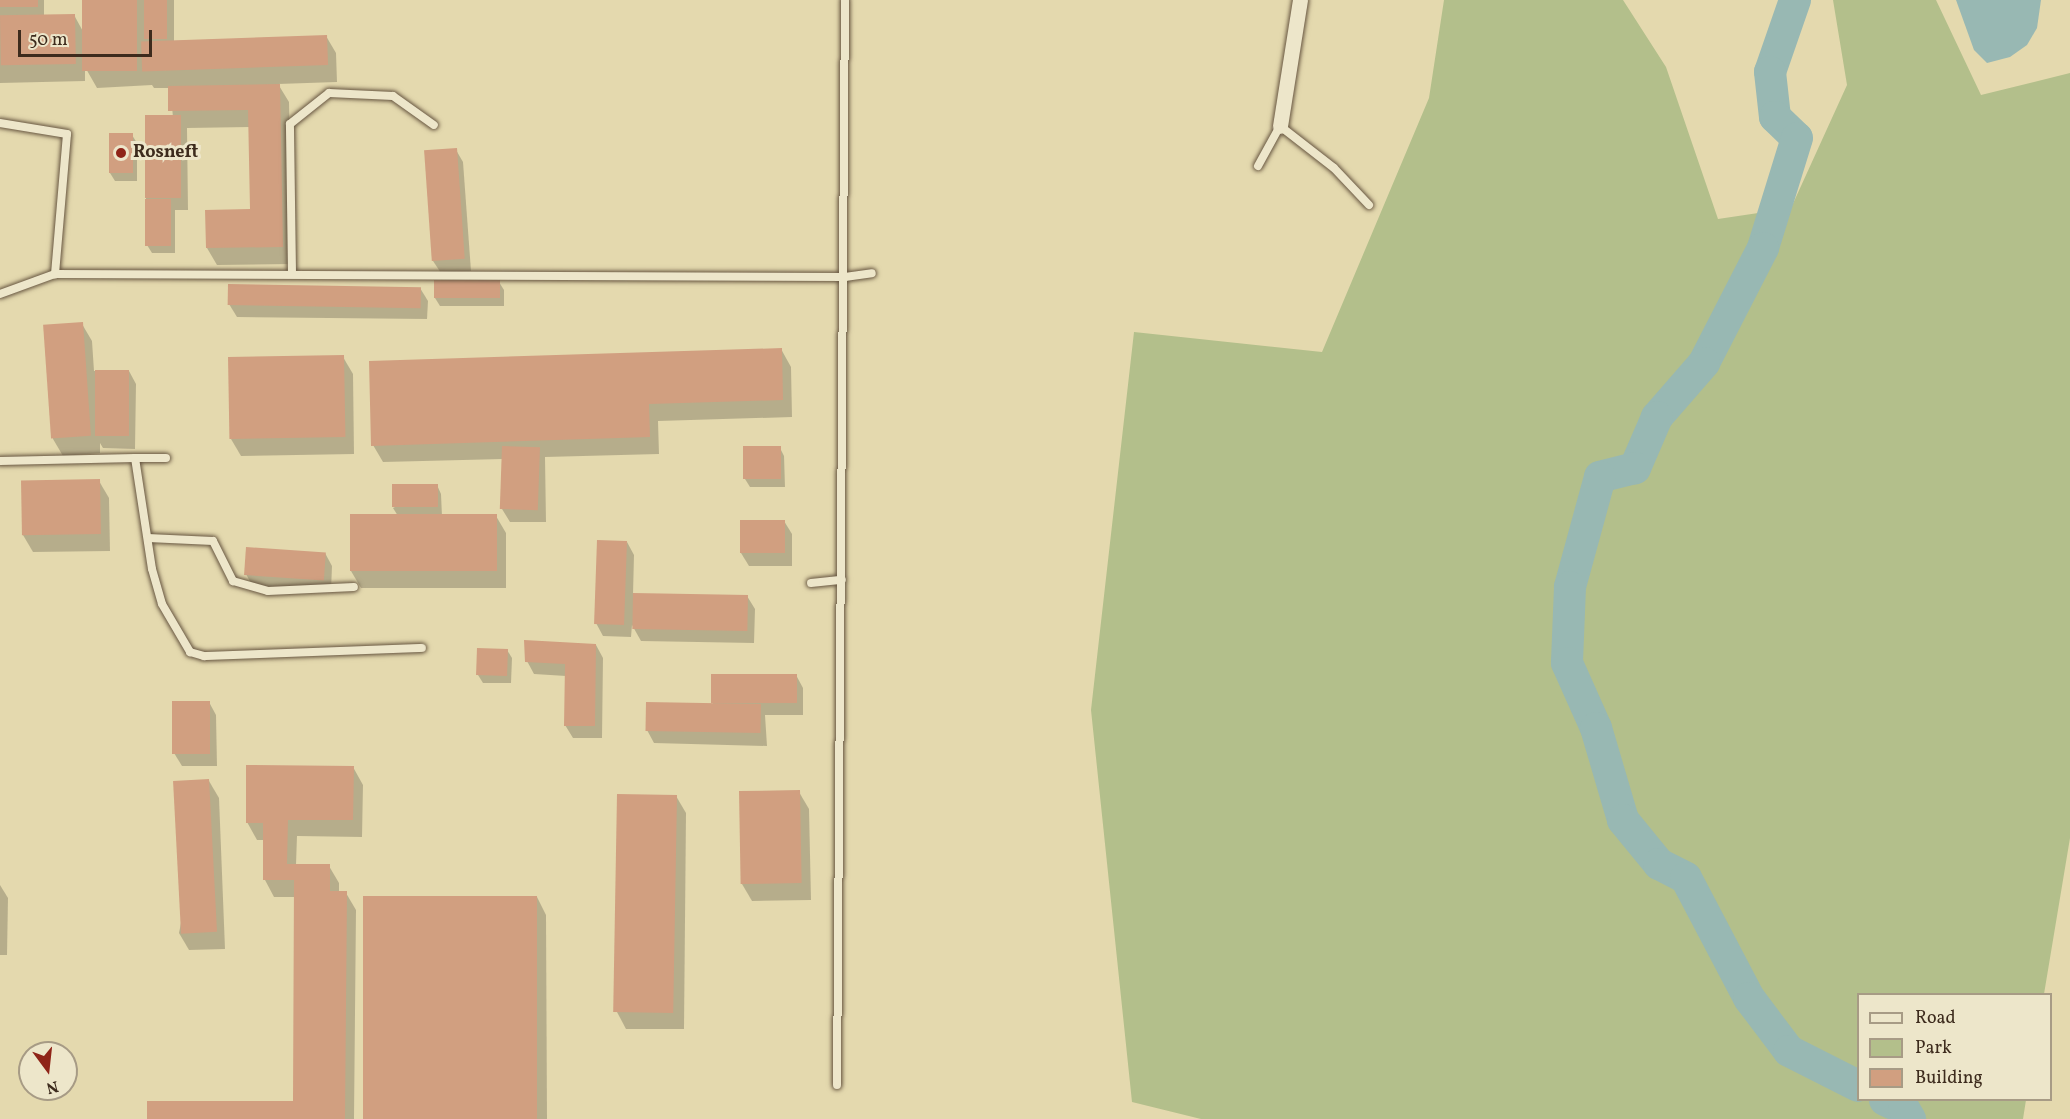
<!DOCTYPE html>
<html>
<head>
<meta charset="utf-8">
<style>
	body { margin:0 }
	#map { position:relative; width:2070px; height:1119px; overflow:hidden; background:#e4d9ae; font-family:Vollkorn,serif }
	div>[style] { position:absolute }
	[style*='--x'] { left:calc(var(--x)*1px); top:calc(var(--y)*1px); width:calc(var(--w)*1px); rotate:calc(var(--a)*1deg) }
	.green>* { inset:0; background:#b3bf8b }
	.water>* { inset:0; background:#98b8b3 }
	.shadow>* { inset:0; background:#0003 }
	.river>* { height:32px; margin:-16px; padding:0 16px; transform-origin:16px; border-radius:16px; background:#98b8b3 }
	.building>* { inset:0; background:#d19f80; transform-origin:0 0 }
	.roads { filter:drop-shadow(0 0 2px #675641) drop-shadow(0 0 2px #675641) }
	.lane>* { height:8px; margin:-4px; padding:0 4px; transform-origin:4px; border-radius:4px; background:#ede6ca }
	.street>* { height:15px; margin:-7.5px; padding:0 7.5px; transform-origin:7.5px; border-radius:7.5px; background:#ede6ca }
	.dots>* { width:16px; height:16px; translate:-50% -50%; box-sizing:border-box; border:3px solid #ede6ca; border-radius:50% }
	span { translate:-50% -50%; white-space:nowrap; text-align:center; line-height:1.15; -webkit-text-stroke:6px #ede6ca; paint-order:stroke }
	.poi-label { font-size:18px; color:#3d2b1d; font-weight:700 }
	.left { translate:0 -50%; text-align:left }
	.legend { position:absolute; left:1857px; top:993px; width:195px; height:108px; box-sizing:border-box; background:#ede6ca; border:2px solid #a79b85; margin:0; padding:8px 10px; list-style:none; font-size:18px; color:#3d2b1d }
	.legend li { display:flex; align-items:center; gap:12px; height:30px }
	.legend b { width:30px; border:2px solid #a79b85 }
	.north { position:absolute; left:18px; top:1041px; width:60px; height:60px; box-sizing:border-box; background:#ede6ca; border:2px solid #a79b85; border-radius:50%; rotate:165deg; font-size:16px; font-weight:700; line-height:24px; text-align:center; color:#3d2b1d }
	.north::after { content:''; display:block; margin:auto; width:21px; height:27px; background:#8f2418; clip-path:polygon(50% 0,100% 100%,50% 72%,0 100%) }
	.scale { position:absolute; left:18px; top:30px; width:134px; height:27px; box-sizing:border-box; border:3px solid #3d2b1d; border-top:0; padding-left:8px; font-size:18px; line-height:21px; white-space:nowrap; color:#3d2b1d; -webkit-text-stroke:4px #ede6ca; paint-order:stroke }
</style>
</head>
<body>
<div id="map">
	<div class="green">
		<div style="clip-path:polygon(1444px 0,1623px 0,1666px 67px,1718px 219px,1791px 208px,1847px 85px,1833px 0,1936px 0,1981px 95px,2070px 73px,2070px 838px,2044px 994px,1858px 994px,1858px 1100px,2026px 1100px,2023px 1119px,1201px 1119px,1132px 1102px,1091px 710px,1134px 332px,1322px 352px,1429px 98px)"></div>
	</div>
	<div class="water">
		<div style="clip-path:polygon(1956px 0,2041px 0,2037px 28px,2027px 45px,2010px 57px,1987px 63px,1974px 50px)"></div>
	</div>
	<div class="shadow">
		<div style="clip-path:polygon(0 0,44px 0,44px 16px,74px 15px,85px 35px,83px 0,174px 0,174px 41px,326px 36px,336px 53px,337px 82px,278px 84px,289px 102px,292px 264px,217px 265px,207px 248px,207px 211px,252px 210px,250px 127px,187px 128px,188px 210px,175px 210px,175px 253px,152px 253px,147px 245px,146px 198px,173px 117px,170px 88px,154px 88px,152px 85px,97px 88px,85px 67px,85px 81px,0 83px)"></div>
		<div style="clip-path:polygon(132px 135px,137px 143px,137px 181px,115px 181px,110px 173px)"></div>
		<div style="clip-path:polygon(456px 150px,463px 162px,471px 271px,441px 273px,433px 261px)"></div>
		<div style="clip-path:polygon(499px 282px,504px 290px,504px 306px,440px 306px,435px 298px)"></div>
		<div style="clip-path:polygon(420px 288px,428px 301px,427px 319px,237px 317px,229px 304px)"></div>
		<div style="clip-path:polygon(82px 324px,92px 341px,94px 371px,129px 371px,136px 384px,135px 449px,103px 448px,100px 443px,100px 453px,63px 456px,53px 439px,45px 327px)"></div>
		<div style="clip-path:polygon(781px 349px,791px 367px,792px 417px,658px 421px,659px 454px,545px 457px,546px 522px,510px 522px,502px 509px,503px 459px,383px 462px,373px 445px)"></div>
		<div style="clip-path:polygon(343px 357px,353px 374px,354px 454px,241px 456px,231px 439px)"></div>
		<div style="clip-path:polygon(780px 448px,784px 456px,785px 487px,750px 487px,745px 479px)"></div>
		<div style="clip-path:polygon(99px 481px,109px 498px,110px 551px,33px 552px,23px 535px)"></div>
		<div style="clip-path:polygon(437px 485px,441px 494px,442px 516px,496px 516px,506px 533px,506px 588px,361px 588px,351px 571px,398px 516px,393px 508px)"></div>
		<div style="clip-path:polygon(784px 521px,792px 534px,792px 566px,749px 566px,741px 553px)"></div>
		<div style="clip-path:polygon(627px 542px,634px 555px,633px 595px,747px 596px,755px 609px,754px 643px,641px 641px,632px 625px,631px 637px,603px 636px,596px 623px)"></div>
		<div style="clip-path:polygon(325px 553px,332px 566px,331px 591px,253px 587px,246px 574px)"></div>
		<div style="clip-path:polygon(596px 645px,603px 658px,602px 738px,573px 738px,565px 725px,566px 676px,534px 674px,527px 661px)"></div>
		<div style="clip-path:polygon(507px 650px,512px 658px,511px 683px,483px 683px,478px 675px)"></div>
		<div style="clip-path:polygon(796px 675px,803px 688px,803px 715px,765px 715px,767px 746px,654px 743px,647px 730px,713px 705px,712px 676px)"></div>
		<div style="clip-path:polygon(209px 702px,216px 715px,217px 766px,182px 766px,174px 753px)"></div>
		<div style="clip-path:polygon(353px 767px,363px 785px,362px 837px,297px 836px,296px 865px,329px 866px,339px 883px,339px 893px,346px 893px,356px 910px,354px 1119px,148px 1119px,294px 1103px,296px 897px,274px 897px,265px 880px,265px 840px,257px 840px,247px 822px)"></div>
		<div style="clip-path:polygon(209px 781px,219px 798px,225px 949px,189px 950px,179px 933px)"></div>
		<div style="clip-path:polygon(799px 792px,809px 809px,811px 900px,752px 901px,742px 884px,741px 793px)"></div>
		<div style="clip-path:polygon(676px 796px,686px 813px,684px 1029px,626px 1029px,617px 1012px)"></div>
		<div style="clip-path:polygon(0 885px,8px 898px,7px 955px,0 955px)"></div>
		<div style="clip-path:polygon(537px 897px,546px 915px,547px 1119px,365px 1119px)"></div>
	</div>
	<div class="river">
		<div style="--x:1795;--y:0;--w:76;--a:109.1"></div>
		<div style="--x:1770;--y:72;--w:45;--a:83.7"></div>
		<div style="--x:1775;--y:117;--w:30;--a:44"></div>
		<div style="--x:1797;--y:138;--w:115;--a:107.2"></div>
		<div style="--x:1763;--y:248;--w:129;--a:117.2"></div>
		<div style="--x:1704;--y:363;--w:72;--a:131"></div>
		<div style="--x:1657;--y:417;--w:56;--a:113.3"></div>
		<div style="--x:1635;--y:468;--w:36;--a:166"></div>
		<div style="--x:1600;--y:477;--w:114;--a:105.3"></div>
		<div style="--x:1570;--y:587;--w:76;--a:92.3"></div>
		<div style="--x:1567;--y:663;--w:71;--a:66"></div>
		<div style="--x:1596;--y:728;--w:96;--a:73.6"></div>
		<div style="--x:1623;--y:820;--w:57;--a:50.7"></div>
		<div style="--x:1659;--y:864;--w:30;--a:27"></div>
		<div style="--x:1686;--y:878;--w:136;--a:62.3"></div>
		<div style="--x:1749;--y:998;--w:66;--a:53"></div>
		<div style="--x:1789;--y:1051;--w:77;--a:26.9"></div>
		<div style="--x:1885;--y:1100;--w:21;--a:25"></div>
		<div style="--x:1904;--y:1109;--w:12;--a:59"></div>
	</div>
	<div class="building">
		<div style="left:0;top:0;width:38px;height:7px"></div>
		<div style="left:82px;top:0;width:55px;height:71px"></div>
		<div style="left:144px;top:0;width:23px;height:39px"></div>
		<div style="left:75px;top:14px;width:50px;height:75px;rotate:89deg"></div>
		<div style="left:327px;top:35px;width:30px;height:186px;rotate:88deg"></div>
		<div style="clip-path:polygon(280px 84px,283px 247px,206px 248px,205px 210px,250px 209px,248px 110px,168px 111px,168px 86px)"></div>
		<div style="left:181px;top:115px;width:83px;height:36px;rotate:90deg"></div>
		<div style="left:109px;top:133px;width:24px;height:40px"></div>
		<div style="left:457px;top:148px;width:111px;height:33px;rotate:86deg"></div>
		<div style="left:145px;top:199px;width:26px;height:47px"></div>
		<div style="left:434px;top:280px;width:66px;height:18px"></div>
		<div style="left:228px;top:284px;width:193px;height:21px;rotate:1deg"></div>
		<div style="left:83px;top:322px;width:114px;height:40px;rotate:86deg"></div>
		<div style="clip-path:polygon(782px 348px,783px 400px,649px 404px,650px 437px,371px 446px,369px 361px)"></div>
		<div style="left:344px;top:355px;width:82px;height:116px;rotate:89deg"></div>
		<div style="left:95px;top:370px;width:34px;height:66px"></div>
		<div style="left:502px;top:446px;width:38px;height:63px;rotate:2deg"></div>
		<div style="left:781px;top:446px;width:33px;height:38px;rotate:90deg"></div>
		<div style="left:100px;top:479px;width:55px;height:79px;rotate:89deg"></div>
		<div style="left:438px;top:484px;width:23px;height:46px;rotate:90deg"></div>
		<div style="left:350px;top:514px;width:147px;height:57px"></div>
		<div style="left:740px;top:520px;width:45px;height:33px"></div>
		<div style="left:597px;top:540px;width:30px;height:84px;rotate:2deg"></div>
		<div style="left:246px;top:547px;width:80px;height:28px;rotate:4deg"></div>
		<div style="left:633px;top:593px;width:115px;height:36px;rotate:1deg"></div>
		<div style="clip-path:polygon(524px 640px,596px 644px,595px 726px,564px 726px,565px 664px,525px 662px)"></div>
		<div style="left:477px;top:648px;width:31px;height:27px;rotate:2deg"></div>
		<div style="left:711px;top:674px;width:86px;height:29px"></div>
		<div style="left:172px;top:701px;width:38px;height:53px"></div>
		<div style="left:646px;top:702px;width:115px;height:29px;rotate:1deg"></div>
		<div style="clip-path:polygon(246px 765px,354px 766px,353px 820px,288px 820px,287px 864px,330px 864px,330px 891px,347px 891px,345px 1119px,147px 1119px,147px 1101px,293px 1101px,294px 880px,263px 880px,263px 823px,246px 823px)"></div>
		<div style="left:209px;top:779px;width:153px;height:36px;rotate:87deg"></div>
		<div style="left:800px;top:790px;width:93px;height:61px;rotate:89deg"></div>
		<div style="left:617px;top:794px;width:60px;height:218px;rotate:1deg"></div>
		<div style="left:363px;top:896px;width:174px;height:223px"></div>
	</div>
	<div class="roads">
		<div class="lane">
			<div style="--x:0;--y:123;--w:68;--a:9.3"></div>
			<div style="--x:67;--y:134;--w:141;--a:94.9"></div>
			<div style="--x:1258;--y:166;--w:46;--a:-61.2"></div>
			<div style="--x:1280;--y:126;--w:68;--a:37.9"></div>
			<div style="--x:1334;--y:168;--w:51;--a:46.6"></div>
			<div style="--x:292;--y:273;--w:149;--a:-90.8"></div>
			<div style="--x:290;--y:124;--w:50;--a:-38.5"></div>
			<div style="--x:329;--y:93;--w:64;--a:2.7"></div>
			<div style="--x:393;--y:96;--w:50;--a:35.3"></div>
			<div style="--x:0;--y:294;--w:59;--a:-20"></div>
			<div style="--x:55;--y:274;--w:790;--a:0.22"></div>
			<div style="--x:845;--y:277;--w:27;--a:-8"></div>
			<div style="--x:135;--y:458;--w:31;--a:0"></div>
			<div style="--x:0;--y:461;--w:135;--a:-1.3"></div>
			<div style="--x:135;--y:458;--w:112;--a:81.3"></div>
			<div style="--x:152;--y:569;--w:36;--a:74"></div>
			<div style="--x:162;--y:604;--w:56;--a:59.7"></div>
			<div style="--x:190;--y:652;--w:15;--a:16"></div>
			<div style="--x:204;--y:656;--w:218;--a:-2.1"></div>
			<div style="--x:148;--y:538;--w:65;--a:2.6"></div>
			<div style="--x:213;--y:541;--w:45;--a:63.4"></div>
			<div style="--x:233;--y:581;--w:36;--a:16"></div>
			<div style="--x:268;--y:591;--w:86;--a:-2.7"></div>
			<div style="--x:811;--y:583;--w:31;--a:-6"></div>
			<div style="--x:837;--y:1085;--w:1085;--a:-89.58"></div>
		</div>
		<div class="street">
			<div style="--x:1280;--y:126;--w:128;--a:-81"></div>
		</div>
	</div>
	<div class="dots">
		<div style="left:121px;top:153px;background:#8f2418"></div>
	</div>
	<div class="poi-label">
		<span class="left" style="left:133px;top:153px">Rosneft</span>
	</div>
	<ul class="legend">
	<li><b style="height:8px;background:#ede6ca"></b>Road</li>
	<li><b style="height:16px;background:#b3bf8b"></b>Park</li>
	<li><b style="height:16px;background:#d19f80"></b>Building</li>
	</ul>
	<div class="north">N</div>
	<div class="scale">50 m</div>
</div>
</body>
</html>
